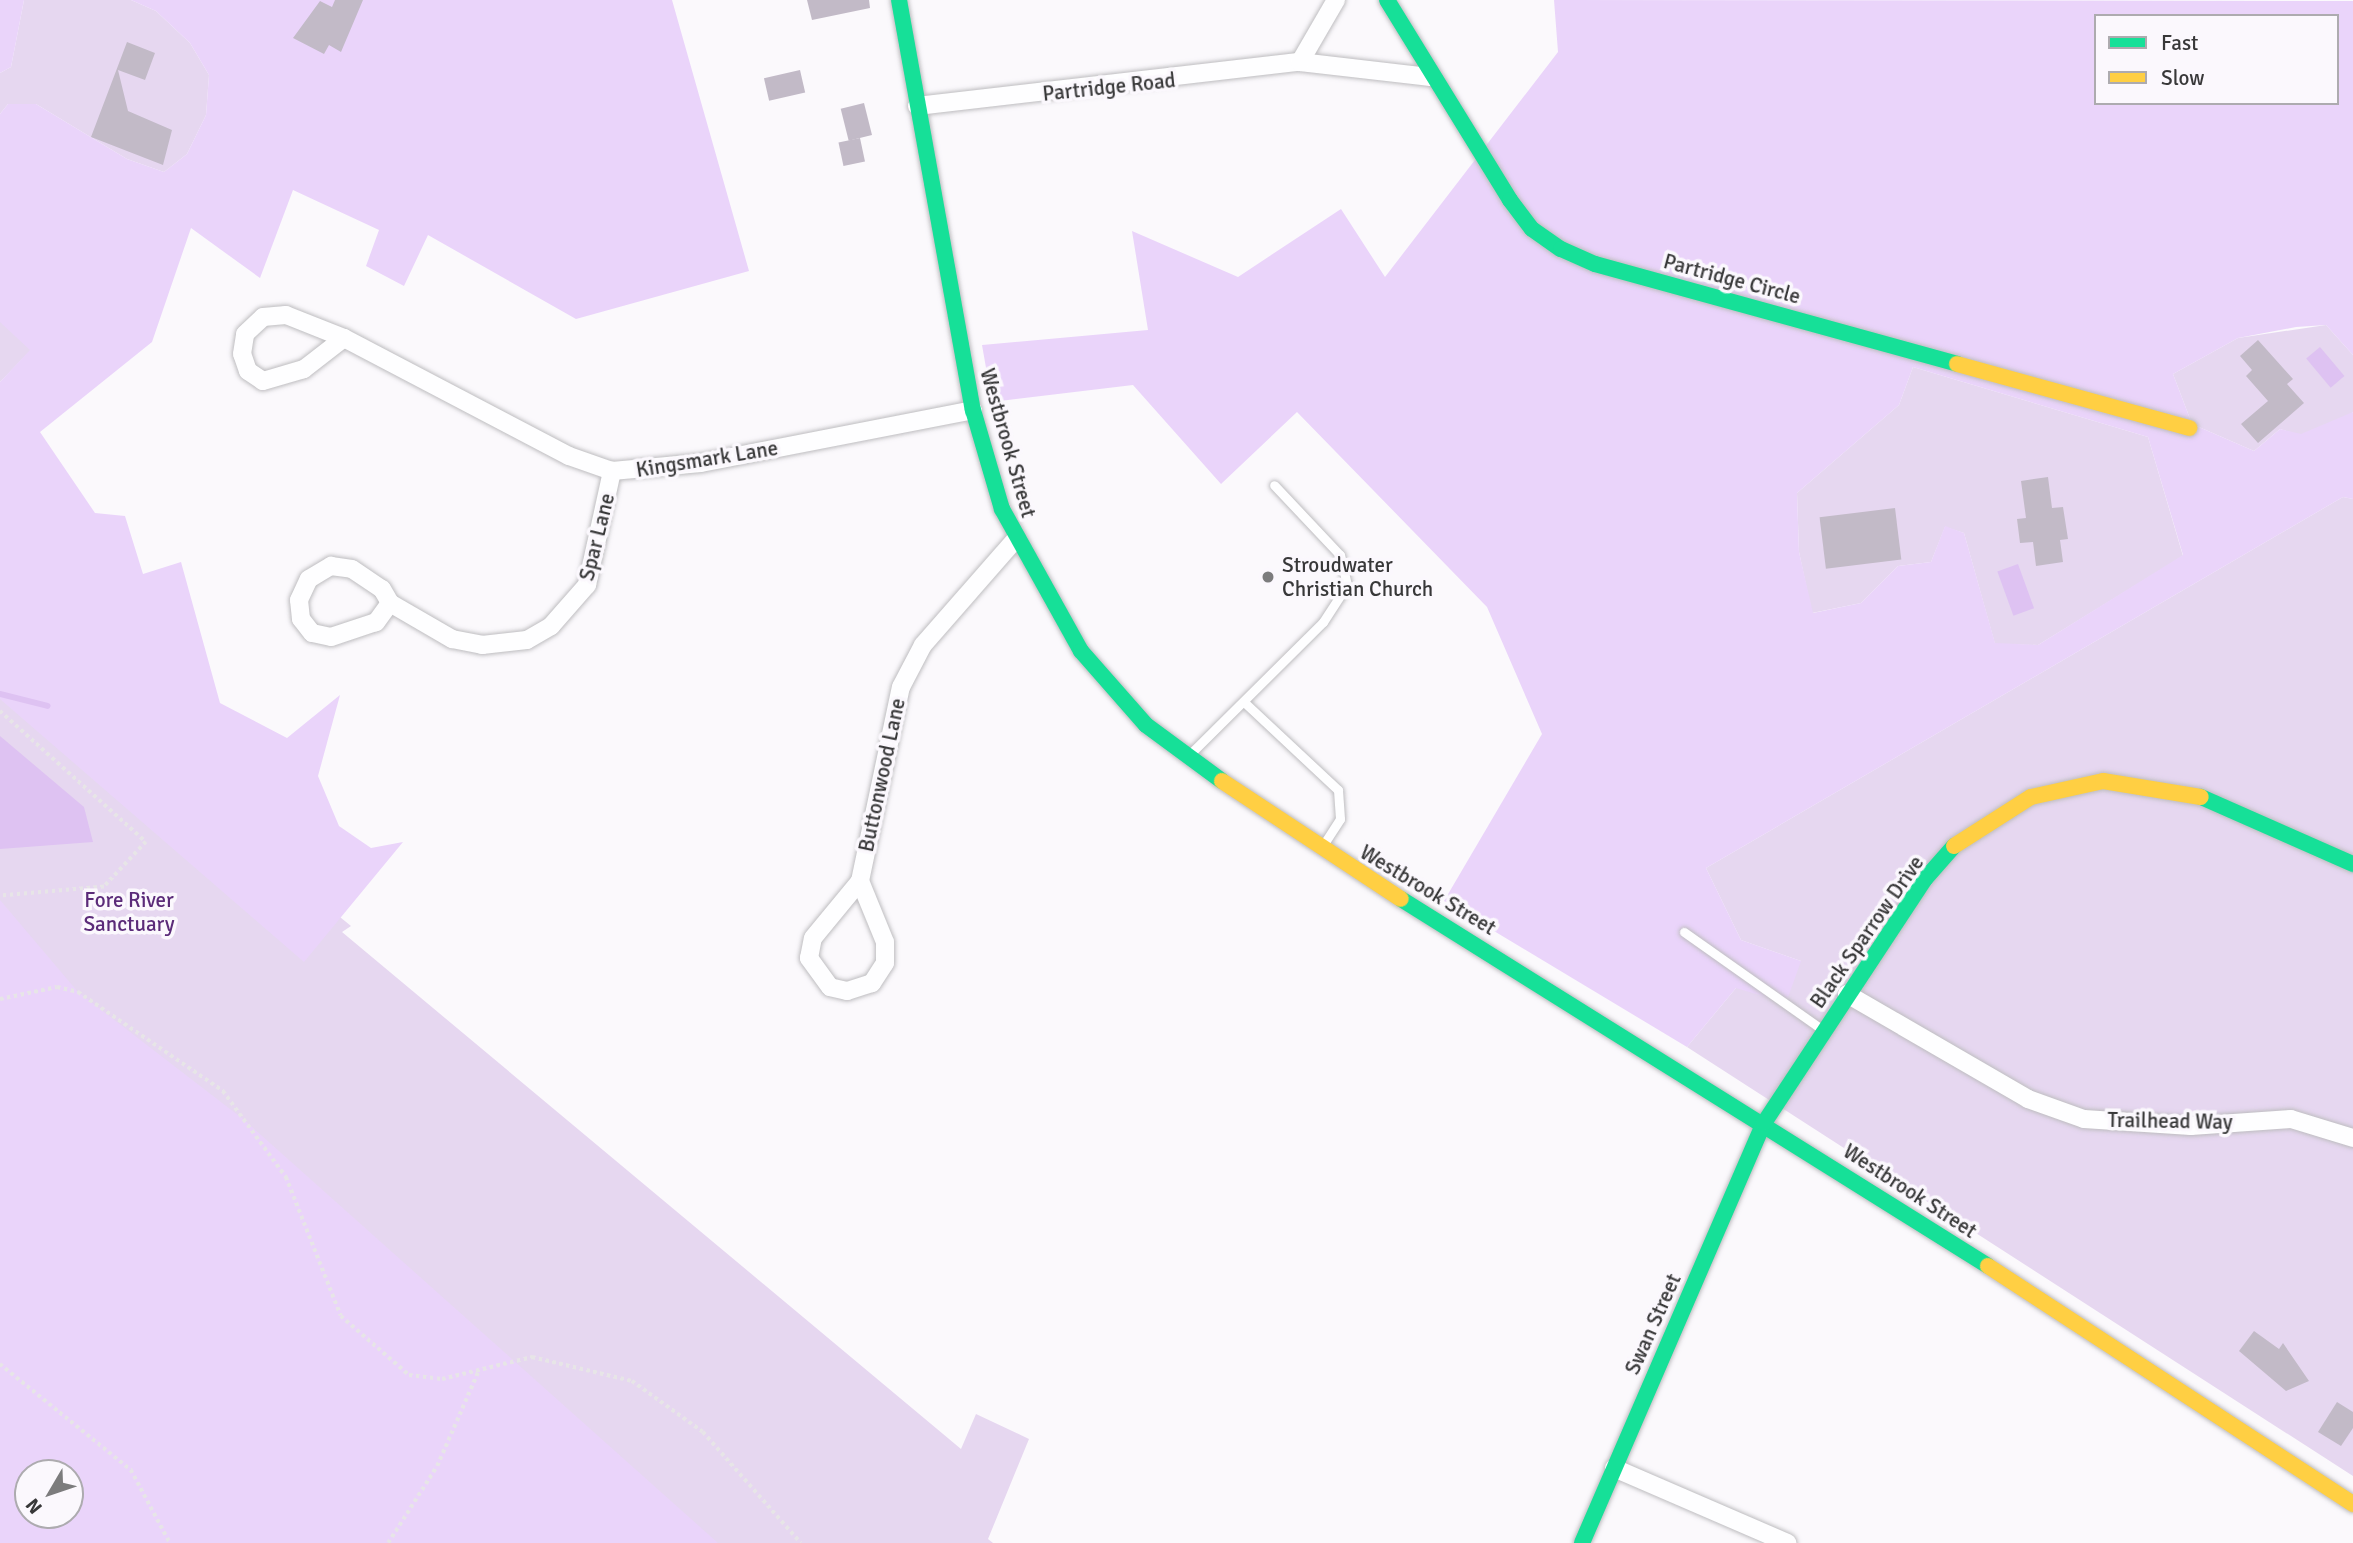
<!DOCTYPE html>
<html>
<head>
<meta charset="utf-8">
<style>
	body { margin:0 }
	#map { position:relative; width:2353px; height:1543px; overflow:hidden; background:#fbf9fc; font-family:Signika,sans-serif }
	div>[style] { position:absolute }
	[style*='--x'] { left:calc(var(--x)*1px); top:calc(var(--y)*1px); width:calc(var(--w)*1px); rotate:calc(var(--a)*1deg) }
	.green>* { inset:0; background:#e6d7f0 }
	.forest>* { inset:0; background:#ead4fa }
	.water>* { inset:0; background:#dec2f2; transform-origin:0 0 }
	.stream>* { height:6px; margin:-3px; padding:0 3px; transform-origin:3px; border-radius:3px; background:#dec2f2 }
	.building>* { inset:0; background:#c2bac7; transform-origin:0 0 }
	.path>* { height:3.5px; margin-top:-1.75px; transform-origin:0; background:repeating-linear-gradient(90deg,#e7e5e7 0 3.5px,transparent 0 7px) }
	.roads { filter:drop-shadow(0 0 2px #bebdc0) drop-shadow(0 0 2px #bebdc0) }
	.lane>* { height:9px; margin:-4.5px; padding:0 4.5px; transform-origin:4.5px; border-radius:4.5px; background:#fefeff }
	.street>* { height:18px; margin:-9px; padding:0 9px; transform-origin:9px; border-radius:9px; background:#fefeff }
	.fast>* { height:16px; margin:-8px; padding:0 8px; transform-origin:8px; border-radius:8px; background:#16e098 }
	.slow>* { height:16px; margin:-8px; padding:0 8px; transform-origin:8px; border-radius:8px; background:#ffcf43 }
	.dots>* { width:19px; height:19px; translate:-50% -50%; box-sizing:border-box; border:4px solid #fbf8fd; border-radius:50% }
	span { translate:-50% -50%; white-space:nowrap; text-align:center; line-height:1.15; -webkit-text-stroke:7px #fbf8fd; paint-order:stroke }
	.street-label { font-size:21px; color:#383839 }
	.poi-label { font-size:21px; color:#383839 }
	.left { translate:0 -50%; text-align:left }
	.park-label { font-size:21px; color:#5b2b79 }
	.legend { position:absolute; left:2094px; top:14px; width:245px; height:91px; box-sizing:border-box; background:#fbf8fd; border:2px solid #adabaf; margin:0; padding:9px 12px; list-style:none; font-size:21px; color:#383839 }
	.legend li { display:flex; align-items:center; gap:14px; height:35px }
	.legend b { width:35px; border:2px solid #adabaf }
	.north { position:absolute; left:14px; top:1459px; width:70px; height:70px; box-sizing:border-box; background:#fbf8fd; border:2px solid #adabaf; border-radius:50%; rotate:231deg; font-size:19px; font-weight:700; line-height:28px; text-align:center; color:#383839 }
	.north::after { content:''; display:block; margin:auto; width:24px; height:32px; background:#7c7c7d; clip-path:polygon(50% 0,100% 100%,50% 72%,0 100%) }
</style>
</head>
<body>
<div id="map">
	<div class="green">
		<div style="clip-path:polygon(24px 0,131px 0,156px 11px,190px 43px,209px 75px,206px 115px,187px 154px,164px 172px,127px 159px,36px 104px,8px 104px,0 114px,0 73px,11px 67px)"></div>
		<div style="clip-path:polygon(1px 321px,31px 350px,0 382px,0 322px)"></div>
		<div style="clip-path:polygon(2326px 325px,2353px 355px,2353px 412px,2341px 421px,2300px 435px,2280px 429px,2254px 451px,2192px 424px,2173px 374px,2238px 338px)"></div>
		<div style="clip-path:polygon(1913px 367px,2148px 437px,2183px 556px,2038px 645px,1995px 644px,1964px 533px,1945px 527px,1931px 562px,1898px 566px,1861px 603px,1812px 613px,1799px 552px,1797px 493px,1899px 405px)"></div>
		<div style="clip-path:polygon(2343px 497px,2353px 499px,2353px 1476px,1687px 1047px,1736px 988px,1801px 961px,1741px 940px,1706px 868px)"></div>
		<div style="clip-path:polygon(evenodd,0 639px,351px 926px,342px 932px,961px 1449px,976px 1414px,1029px 1439px,988px 1539px,993px 1543px,0 1543px,0 639px,28px 1473px,70px 1473px,70px 1515px,28px 1515px,28px 1473px)"></div>
	</div>
	<div class="forest">
		<div style="clip-path:polygon(0 0,24px 0,11px 67px,0 73px)"></div>
		<div style="clip-path:polygon(131px 0,672px 0,749px 271px,576px 319px,428px 235px,404px 286px,366px 266px,379px 230px,293px 190px,260px 278px,191px 228px,152px 342px,40px 432px,95px 513px,125px 516px,143px 574px,181px 562px,220px 703px,287px 738px,340px 695px,318px 776px,339px 826px,371px 848px,403px 842px,304px 962px,0 699px,0 382px,30px 350px,0 322px,0 114px,8px 104px,36px 104px,127px 159px,164px 172px,187px 154px,206px 115px,209px 75px,190px 43px,156px 11px)"></div>
		<div style="clip-path:polygon(evenodd,1554px 0,2353px 1px,2353px 355px,2326px 325px,2296px 327px,2238px 338px,2173px 374px,2192px 424px,2254px 451px,2280px 429px,2301px 434px,2353px 412px,2353px 499px,2343px 497px,1706px 868px,1741px 940px,1801px 961px,1786px 1003px,1736px 988px,1687px 1047px,1444px 901px,1542px 734px,1487px 607px,1297px 412px,1221px 484px,1133px 385px,992px 402px,982px 345px,1148px 330px,1132px 231px,1238px 277px,1341px 209px,1385px 277px,1558px 52px,1554px 0,2096px 16px,2337px 16px,2337px 103px,2096px 103px,2096px 16px,1554px 0,1913px 367px,2148px 437px,2183px 555px,2038px 645px,1995px 643px,1964px 533px,1945px 526px,1931px 562px,1898px 566px,1861px 603px,1813px 613px,1799px 552px,1797px 493px,1899px 405px,1913px 367px)"></div>
		<div style="clip-path:polygon(evenodd,0 900px,78px 992px,243px 1119px,718px 1543px,0 1543px,0 900px,70px 1473px,70px 1515px,28px 1515px,28px 1473px,70px 1473px)"></div>
	</div>
	<div class="water">
		<div style="left:2320px;top:347px;width:38px;height:18px;rotate:50deg"></div>
		<div style="left:2018px;top:564px;width:47px;height:22px;rotate:70deg"></div>
		<div style="clip-path:polygon(0 736px,84px 807px,93px 842px,0 849px)"></div>
	</div>
	<div class="stream">
		<div style="--x:0;--y:694;--w:49;--a:14"></div>
	</div>
	<div class="building">
		<div style="clip-path:polygon(335px 0,363px 0,341px 52px,329px 45px,324px 54px,293px 38px,320px 1px,332px 7px)"></div>
		<div style="clip-path:polygon(807px 0,869px 0,870px 8px,812px 20px)"></div>
		<div style="clip-path:polygon(127px 42px,155px 53px,145px 80px,118px 70px,128px 111px,172px 130px,163px 165px,91px 137px)"></div>
		<div style="left:800px;top:70px;width:23px;height:37px;rotate:77deg"></div>
		<div style="left:864px;top:103px;width:33px;height:24px;rotate:76deg"></div>
		<div style="left:860px;top:138px;width:24px;height:22px;rotate:78deg"></div>
		<div style="clip-path:polygon(2258px 340px,2293px 379px,2287px 384px,2304px 403px,2258px 443px,2241px 424px,2268px 401px,2246px 376px,2252px 370px,2240px 356px)"></div>
		<div style="clip-path:polygon(2048px 477px,2052px 508px,2063px 507px,2068px 539px,2060px 540px,2063px 562px,2036px 566px,2033px 542px,2020px 543px,2017px 519px,2026px 518px,2021px 481px)"></div>
		<div style="left:1895px;top:508px;width:52px;height:76px;rotate:83deg"></div>
		<div style="clip-path:polygon(2254px 1331px,2279px 1349px,2283px 1343px,2309px 1381px,2286px 1391px,2239px 1351px)"></div>
		<div style="clip-path:polygon(2337px 1402px,2353px 1412px,2353px 1428px,2341px 1446px,2318px 1432px)"></div>
	</div>
	<div class="path">
		<div style="--x:0;--y:711;--w:196;--a:41.9"></div>
		<div style="--x:146;--y:842;--w:62;--a:133"></div>
		<div style="--x:104;--y:887;--w:104;--a:175.1"></div>
		<div style="--x:0;--y:999;--w:58;--a:-11.9"></div>
		<div style="--x:57;--y:987;--w:22;--a:13"></div>
		<div style="--x:78;--y:992;--w:176;--a:34.3"></div>
		<div style="--x:223;--y:1091;--w:107;--a:53.8"></div>
		<div style="--x:286;--y:1177;--w:149;--a:68.4"></div>
		<div style="--x:341;--y:1316;--w:90;--a:40.9"></div>
		<div style="--x:409;--y:1375;--w:33;--a:7"></div>
		<div style="--x:442;--y:1379;--w:93;--a:-13.7"></div>
		<div style="--x:532;--y:1357;--w:103;--a:13.5"></div>
		<div style="--x:632;--y:1381;--w:87;--a:35.7"></div>
		<div style="--x:703;--y:1432;--w:148;--a:48.6"></div>
		<div style="--x:0;--y:1364;--w:169;--a:39"></div>
		<div style="--x:131;--y:1470;--w:83;--a:61.9"></div>
		<div style="--x:388;--y:1543;--w:91;--a:-57.5"></div>
		<div style="--x:437;--y:1466;--w:105;--a:-66.4"></div>
	</div>
	<div class="roads">
		<div class="lane">
			<div style="--x:1244;--y:702;--w:129;--a:43.1"></div>
			<div style="--x:1338;--y:790;--w:29;--a:86"></div>
			<div style="--x:1340;--y:819;--w:35;--a:123"></div>
			<div style="--x:1189;--y:755;--w:189;--a:-44.8"></div>
			<div style="--x:1323;--y:622;--w:44;--a:-57"></div>
			<div style="--x:1347;--y:585;--w:31;--a:-103"></div>
			<div style="--x:1340;--y:555;--w:96;--a:-133.3"></div>
			<div style="--x:1684;--y:932;--w:170;--a:35.2"></div>
		</div>
		<div class="street">
			<div style="--x:1300;--y:62;--w:131;--a:6.6"></div>
			<div style="--x:917;--y:106;--w:386;--a:-6.6"></div>
			<div style="--x:1300;--y:62;--w:72;--a:-59.9"></div>
			<div style="--x:286;--y:315;--w:62;--a:21.6"></div>
			<div style="--x:344;--y:338;--w:51;--a:142.2"></div>
			<div style="--x:304;--y:369;--w:43;--a:163.7"></div>
			<div style="--x:263;--y:381;--w:18;--a:-146"></div>
			<div style="--x:248;--y:371;--w:18;--a:-109"></div>
			<div style="--x:242;--y:354;--w:20;--a:-81"></div>
			<div style="--x:245;--y:334;--w:25;--a:-43"></div>
			<div style="--x:263;--y:317;--w:23;--a:-5"></div>
			<div style="--x:344;--y:338;--w:254;--a:27.7"></div>
			<div style="--x:569;--y:456;--w:46;--a:19.2"></div>
			<div style="--x:612;--y:471;--w:89;--a:-5.1"></div>
			<div style="--x:701;--y:463;--w:277;--a:-11"></div>
			<div style="--x:331;--y:566;--w:21;--a:8"></div>
			<div style="--x:352;--y:569;--w:36;--a:34"></div>
			<div style="--x:382;--y:589;--w:16;--a:60"></div>
			<div style="--x:390;--y:603;--w:24;--a:126"></div>
			<div style="--x:376;--y:622;--w:47;--a:161.6"></div>
			<div style="--x:331;--y:637;--w:19;--a:-168"></div>
			<div style="--x:312;--y:633;--w:18;--a:-128"></div>
			<div style="--x:301;--y:619;--w:19;--a:-96"></div>
			<div style="--x:299;--y:600;--w:23;--a:-65"></div>
			<div style="--x:309;--y:579;--w:26;--a:-31"></div>
			<div style="--x:390;--y:603;--w:72;--a:30.1"></div>
			<div style="--x:452;--y:639;--w:31;--a:11"></div>
			<div style="--x:482;--y:645;--w:45;--a:-6.3"></div>
			<div style="--x:527;--y:640;--w:28;--a:-30"></div>
			<div style="--x:551;--y:626;--w:55;--a:-48.7"></div>
			<div style="--x:587;--y:585;--w:117;--a:-77.6"></div>
			<div style="--x:860;--y:881;--w:198;--a:-78.1"></div>
			<div style="--x:901;--y:687;--w:47;--a:-62.4"></div>
			<div style="--x:923;--y:645;--w:140;--a:-48.8"></div>
			<div style="--x:860;--y:881;--w:66;--a:67.7"></div>
			<div style="--x:885;--y:942;--w:21;--a:90"></div>
			<div style="--x:885;--y:963;--w:24;--a:123"></div>
			<div style="--x:872;--y:983;--w:26;--a:162"></div>
			<div style="--x:847;--y:991;--w:17;--a:-167"></div>
			<div style="--x:830;--y:987;--w:36;--a:-126"></div>
			<div style="--x:809;--y:958;--w:20;--a:-79"></div>
			<div style="--x:813;--y:938;--w:74;--a:-50.5"></div>
			<div style="--x:1847;--y:994;--w:209;--a:30.1"></div>
			<div style="--x:2028;--y:1099;--w:59;--a:19.7"></div>
			<div style="--x:2084;--y:1119;--w:107;--a:3.7"></div>
			<div style="--x:2191;--y:1126;--w:100;--a:-4"></div>
			<div style="--x:2291;--y:1119;--w:65;--a:17"></div>
			<div style="--x:1614;--y:1468;--w:189;--a:23.4"></div>
		</div>
		<div class="fast">
			<div style="--x:899;--y:0;--w:417;--a:79.8"></div>
			<div style="--x:973;--y:410;--w:103;--a:73.7"></div>
			<div style="--x:1002;--y:509;--w:162;--a:60.9"></div>
			<div style="--x:1081;--y:651;--w:98;--a:48.7"></div>
			<div style="--x:1146;--y:725;--w:94;--a:36.4"></div>
			<div style="--x:1387;--y:0;--w:235;--a:58.4"></div>
			<div style="--x:1510;--y:200;--w:36;--a:53"></div>
			<div style="--x:1532;--y:229;--w:35;--a:35"></div>
			<div style="--x:1561;--y:249;--w:37;--a:24"></div>
			<div style="--x:1595;--y:264;--w:376;--a:15.4"></div>
			<div style="--x:2201;--y:797;--w:166;--a:23.8"></div>
			<div style="--x:1401;--y:899;--w:692;--a:32.01"></div>
			<div style="--x:1582;--y:1543;--w:458;--a:-66.6"></div>
			<div style="--x:1764;--y:1123;--w:292;--a:-56.6"></div>
			<div style="--x:1925;--y:879;--w:44;--a:-48.7"></div>
		</div>
		<div class="slow">
			<div style="--x:1957;--y:364;--w:241;--a:15.4"></div>
			<div style="--x:1222;--y:781;--w:214;--a:33.4"></div>
			<div style="--x:1954;--y:846;--w:91;--a:-32.5"></div>
			<div style="--x:2031;--y:797;--w:74;--a:-12.5"></div>
			<div style="--x:2103;--y:781;--w:99;--a:9.3"></div>
			<div style="--x:1988;--y:1266;--w:436;--a:33.1"></div>
		</div>
	</div>
	<div class="dots">
		<div style="left:1268px;top:577px;background:#7c7c7d"></div>
	</div>
	<div class="street-label">
		<span style="left:1109px;top:87px;rotate:-6deg">Partridge Road</span>
		<span style="left:1732px;top:279px;rotate:15deg">Partridge Circle</span>
		<span style="left:1008px;top:443px;rotate:74deg">Westbrook Street</span>
		<span style="left:707px;top:459px;rotate:-9deg">Kingsmark Lane</span>
		<span style="left:597px;top:537px;rotate:-76deg">Spar Lane</span>
		<span style="left:882px;top:775px;rotate:-78deg">Buttonwood Lane</span>
		<span style="left:1428px;top:890px;rotate:31deg">Westbrook Street</span>
		<span style="left:1867px;top:932px;rotate:-55deg">Black Sparrow Drive</span>
		<span style="left:2170px;top:1121px;rotate:1deg">Trailhead Way</span>
		<span style="left:1910px;top:1191px;rotate:33deg">Westbrook Street</span>
		<span style="left:1653px;top:1324px;rotate:-66deg">Swan Street</span>
	</div>
	<div class="poi-label">
		<span class="left" style="left:1282px;top:577px">Stroudwater<br>Christian Church</span>
	</div>
	<div class="park-label">
		<span style="left:129px;top:912px">Fore River<br>Sanctuary</span>
	</div>
	<ul class="legend">
	<li><b style="height:9px;background:#16e098"></b>Fast</li>
	<li><b style="height:9px;background:#ffcf43"></b>Slow</li>
	</ul>
	<div class="north">N</div>
</div>
</body>
</html>
